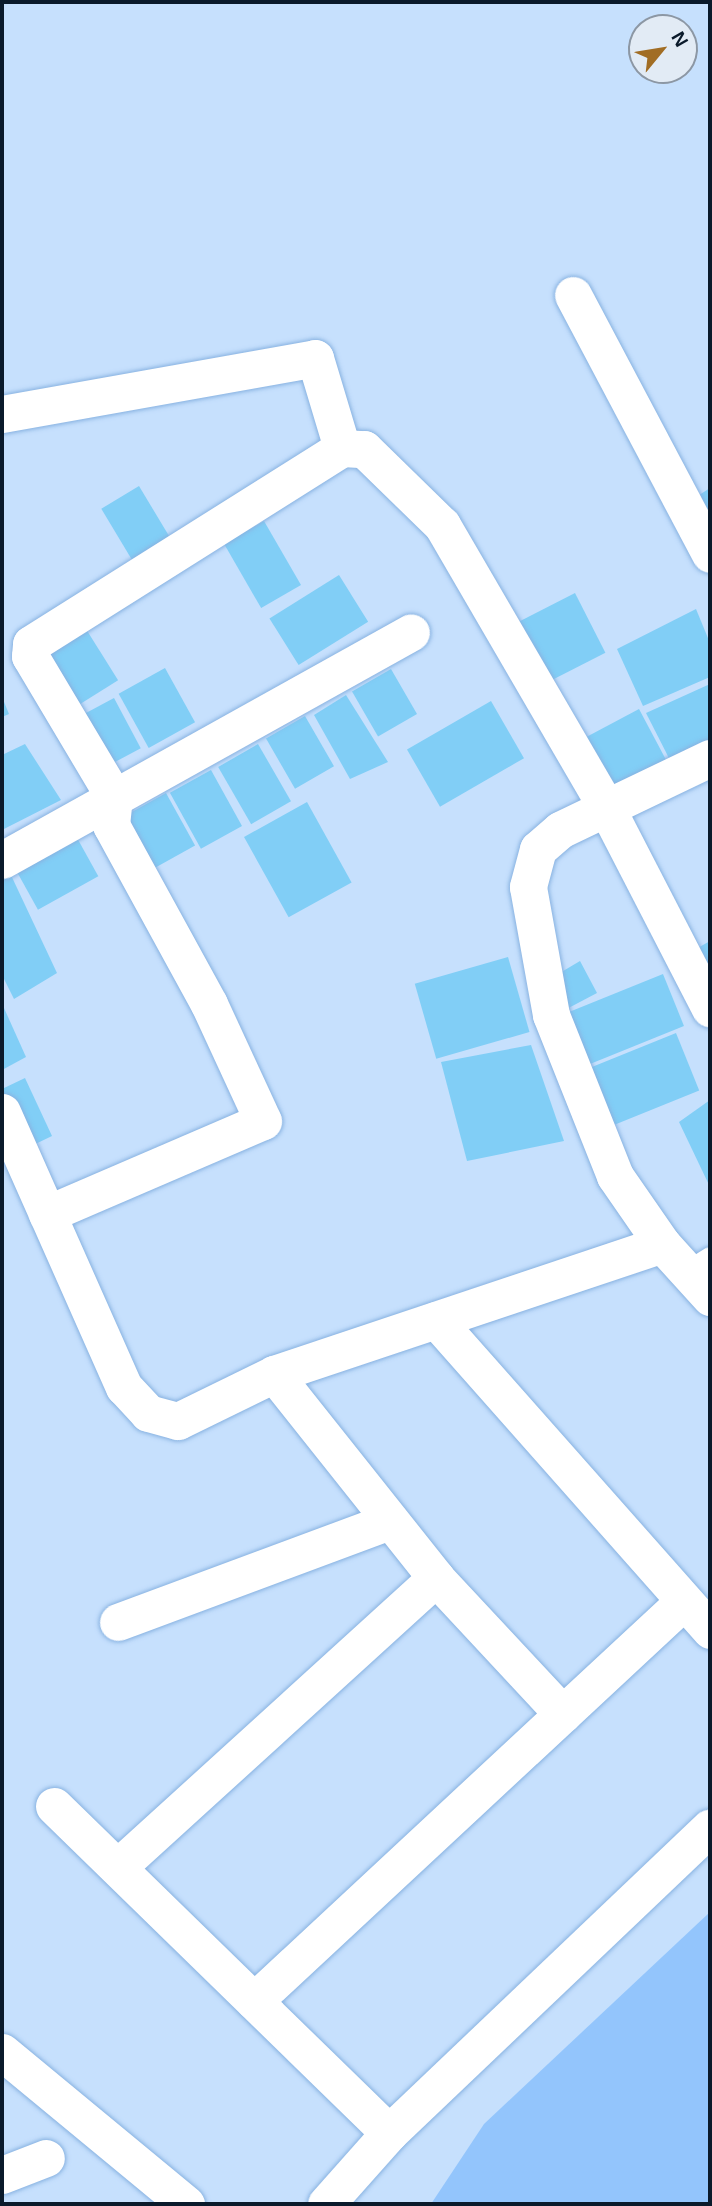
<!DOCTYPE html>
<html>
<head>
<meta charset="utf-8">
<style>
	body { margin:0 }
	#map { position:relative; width:712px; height:2206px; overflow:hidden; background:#c6e0fd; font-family:Arial,sans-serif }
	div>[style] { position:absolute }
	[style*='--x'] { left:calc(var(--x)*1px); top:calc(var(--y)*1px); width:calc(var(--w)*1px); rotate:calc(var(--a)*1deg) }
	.water>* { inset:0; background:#93c5fc }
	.building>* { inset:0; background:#81cef6; transform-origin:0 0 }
	.roads { filter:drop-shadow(0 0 2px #88b2e1) drop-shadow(0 0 2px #88b2e1) }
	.lane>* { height:18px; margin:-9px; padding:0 9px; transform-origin:9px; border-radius:9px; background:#fff }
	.street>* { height:37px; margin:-18.5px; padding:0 18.5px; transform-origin:18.5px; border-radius:18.5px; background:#fff }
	span { translate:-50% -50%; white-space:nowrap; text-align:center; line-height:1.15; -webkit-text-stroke:5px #e2ebf5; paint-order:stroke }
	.frame { position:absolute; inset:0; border:4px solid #0a1a2b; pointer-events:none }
	.north { position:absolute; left:628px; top:14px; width:70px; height:70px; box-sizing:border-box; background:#e2ebf5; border:2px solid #8c97a4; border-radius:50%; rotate:60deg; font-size:19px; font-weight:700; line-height:28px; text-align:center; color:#0a1a2b }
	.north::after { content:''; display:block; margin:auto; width:24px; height:32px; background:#a16d24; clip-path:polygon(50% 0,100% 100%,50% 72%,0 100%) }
</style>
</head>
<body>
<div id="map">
	<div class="water">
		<div style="clip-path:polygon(710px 1912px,710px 2204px,431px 2204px,484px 2124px)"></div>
	</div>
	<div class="building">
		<div style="left:139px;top:486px;width:63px;height:44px;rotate:59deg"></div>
		<div style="clip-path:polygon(710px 488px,710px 533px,690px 501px)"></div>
		<div style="left:264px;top:521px;width:74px;height:46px;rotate:60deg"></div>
		<div style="left:339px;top:575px;width:55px;height:82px;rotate:58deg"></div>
		<div style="left:575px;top:593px;width:67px;height:77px;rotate:63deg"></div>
		<div style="clip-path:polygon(696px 609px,710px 643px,710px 677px,643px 706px,617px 649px)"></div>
		<div style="left:81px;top:621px;width:70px;height:56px;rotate:58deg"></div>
		<div style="left:165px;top:668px;width:62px;height:53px;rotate:61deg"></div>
		<div style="left:391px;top:669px;width:52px;height:45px;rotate:60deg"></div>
		<div style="clip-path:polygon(710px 684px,710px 749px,673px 766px,646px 713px)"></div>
		<div style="clip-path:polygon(346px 695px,388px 762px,350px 779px,314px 715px)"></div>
		<div style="clip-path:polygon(2px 697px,9px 714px,2px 717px)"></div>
		<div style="left:114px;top:698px;width:57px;height:45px;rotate:62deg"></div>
		<div style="left:491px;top:701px;width:66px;height:97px;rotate:60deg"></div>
		<div style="left:639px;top:709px;width:68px;height:74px;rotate:62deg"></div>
		<div style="left:305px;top:716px;width:58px;height:45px;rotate:60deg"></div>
		<div style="clip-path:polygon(25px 744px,61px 800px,2px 830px,2px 755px)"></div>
		<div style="left:258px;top:744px;width:66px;height:46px;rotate:60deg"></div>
		<div style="left:211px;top:770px;width:64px;height:47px;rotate:61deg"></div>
		<div style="left:166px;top:793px;width:60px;height:55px;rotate:61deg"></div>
		<div style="left:307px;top:802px;width:92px;height:72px;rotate:61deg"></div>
		<div style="left:76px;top:836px;width:46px;height:69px;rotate:61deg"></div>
		<div style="clip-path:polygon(10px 873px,57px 973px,14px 999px,2px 975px,2px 878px)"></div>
		<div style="clip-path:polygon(710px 941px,710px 997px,689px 953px)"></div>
		<div style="left:508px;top:957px;width:78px;height:97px;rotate:74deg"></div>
		<div style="clip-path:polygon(580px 961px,597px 993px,559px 1013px,548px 980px)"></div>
		<div style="left:663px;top:974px;width:56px;height:110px;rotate:68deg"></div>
		<div style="clip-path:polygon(4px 1008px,26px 1057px,2px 1070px,2px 1009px)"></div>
		<div style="left:676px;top:1033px;width:62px;height:102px;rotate:68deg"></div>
		<div style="clip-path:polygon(531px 1045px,564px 1141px,467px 1161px,441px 1062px)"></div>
		<div style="clip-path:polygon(25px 1078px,52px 1136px,25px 1149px,2px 1089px)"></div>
		<div style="clip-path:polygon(710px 1100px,710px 1187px,679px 1122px)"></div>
	</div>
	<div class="roads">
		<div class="lane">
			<div style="--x:686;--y:1271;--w:28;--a:-32"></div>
		</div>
		<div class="street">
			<div style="--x:573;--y:295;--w:293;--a:62.1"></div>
			<div style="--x:2;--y:414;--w:318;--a:-10.1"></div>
			<div style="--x:315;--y:358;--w:94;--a:73.3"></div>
			<div style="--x:710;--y:758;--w:166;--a:154.4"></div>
			<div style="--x:560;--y:830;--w:29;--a:139"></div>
			<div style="--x:538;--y:849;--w:39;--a:105"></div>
			<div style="--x:528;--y:887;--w:130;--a:79.8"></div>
			<div style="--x:551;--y:1015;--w:173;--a:68.3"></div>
			<div style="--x:615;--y:1176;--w:83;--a:55.3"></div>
			<div style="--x:662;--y:1244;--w:72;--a:47.8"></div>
			<div style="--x:2;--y:860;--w:468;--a:-29.1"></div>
			<div style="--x:2;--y:1112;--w:301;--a:66.1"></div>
			<div style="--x:124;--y:1387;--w:35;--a:47"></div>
			<div style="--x:148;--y:1413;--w:31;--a:15"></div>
			<div style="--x:178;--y:1421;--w:107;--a:-26.1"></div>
			<div style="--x:274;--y:1374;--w:409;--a:-18.5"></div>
			<div style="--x:47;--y:1214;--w:235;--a:-23.3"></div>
			<div style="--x:263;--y:1121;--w:129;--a:-114.8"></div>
			<div style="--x:209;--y:1004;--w:204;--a:-118.7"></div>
			<div style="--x:111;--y:825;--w:28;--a:-84"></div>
			<div style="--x:114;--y:797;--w:164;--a:-120.8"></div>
			<div style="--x:30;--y:656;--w:12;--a:-85"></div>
			<div style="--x:31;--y:644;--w:368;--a:-32.2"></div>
			<div style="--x:342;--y:448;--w:22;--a:3"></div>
			<div style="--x:364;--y:449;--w:109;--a:44.3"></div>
			<div style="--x:442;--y:525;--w:324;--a:59.8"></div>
			<div style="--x:605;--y:805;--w:229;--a:62.7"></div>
			<div style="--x:436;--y:1320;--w:414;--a:48.5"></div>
			<div style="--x:274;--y:1374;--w:260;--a:51.5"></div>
			<div style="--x:436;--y:1578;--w:186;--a:47"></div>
			<div style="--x:118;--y:1622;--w:290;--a:-20.4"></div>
			<div style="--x:54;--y:1806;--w:468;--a:44.3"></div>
			<div style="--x:118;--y:1867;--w:430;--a:-42.3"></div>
			<div style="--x:254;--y:2001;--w:587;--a:-42.93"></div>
			<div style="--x:2;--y:2052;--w:239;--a:39.6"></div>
			<div style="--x:2;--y:2175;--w:47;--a:-21.1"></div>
			<div style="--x:326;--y:2204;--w:95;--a:-48.4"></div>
			<div style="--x:389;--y:2133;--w:443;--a:-43.6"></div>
		</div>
	</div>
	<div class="frame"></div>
	<div class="north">N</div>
</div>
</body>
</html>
